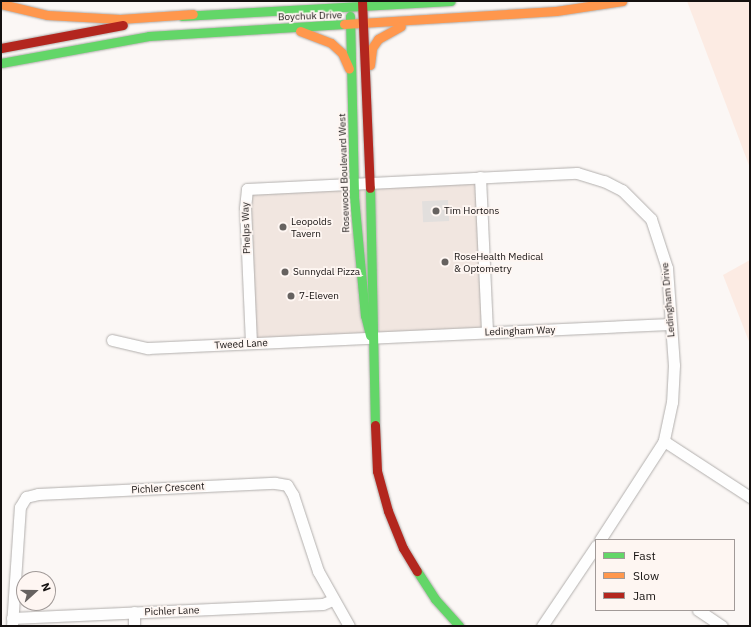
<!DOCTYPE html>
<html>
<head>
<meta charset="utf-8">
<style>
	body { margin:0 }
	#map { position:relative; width:751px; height:627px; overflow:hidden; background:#fbf7f5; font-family:"IBM Plex Sans",sans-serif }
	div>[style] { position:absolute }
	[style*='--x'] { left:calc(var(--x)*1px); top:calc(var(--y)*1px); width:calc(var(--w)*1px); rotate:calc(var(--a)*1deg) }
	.built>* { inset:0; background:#f1e6e0; transform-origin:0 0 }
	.green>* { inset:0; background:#fcebe3 }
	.building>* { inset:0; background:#e2dfdd; transform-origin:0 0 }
	.roads { filter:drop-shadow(0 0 1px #b2afad) drop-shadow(0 0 1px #b2afad) }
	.street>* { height:11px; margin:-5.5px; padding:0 5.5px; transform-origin:5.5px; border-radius:5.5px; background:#fefefe }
	.fast>* { height:9px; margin:-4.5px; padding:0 4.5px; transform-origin:4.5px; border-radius:4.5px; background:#63d668 }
	.slow>* { height:9px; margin:-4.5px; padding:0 4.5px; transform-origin:4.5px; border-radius:4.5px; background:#ff974d }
	.jam>* { height:9px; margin:-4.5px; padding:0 4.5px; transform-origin:4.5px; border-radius:4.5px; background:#b3261e }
	.dots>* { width:11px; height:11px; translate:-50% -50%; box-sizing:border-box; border:2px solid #fef6f2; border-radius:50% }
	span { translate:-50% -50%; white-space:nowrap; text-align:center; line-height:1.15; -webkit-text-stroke:3.5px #fef6f2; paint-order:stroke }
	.street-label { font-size:10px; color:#151110 }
	.poi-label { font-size:10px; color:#151110 }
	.left { translate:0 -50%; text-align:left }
	.frame { position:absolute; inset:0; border:2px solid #151110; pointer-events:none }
	.legend { position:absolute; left:595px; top:539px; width:140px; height:72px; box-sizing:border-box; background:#fef6f2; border:1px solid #a19a98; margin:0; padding:5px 7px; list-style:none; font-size:12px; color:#151110 }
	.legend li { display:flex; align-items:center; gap:8px; height:20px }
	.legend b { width:20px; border:1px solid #a19a98 }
	.north { position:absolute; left:16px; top:571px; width:40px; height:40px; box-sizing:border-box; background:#fef6f2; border:1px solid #a19a98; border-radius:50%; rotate:69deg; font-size:11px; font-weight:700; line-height:16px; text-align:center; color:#151110 }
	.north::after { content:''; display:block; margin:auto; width:14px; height:18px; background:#666260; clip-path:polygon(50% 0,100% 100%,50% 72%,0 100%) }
</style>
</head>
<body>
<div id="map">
	<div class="built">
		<div style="left:480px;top:177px;width:155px;height:233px;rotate:87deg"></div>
	</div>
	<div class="green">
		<div style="clip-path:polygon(687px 1px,750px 1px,750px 168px)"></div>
		<div style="clip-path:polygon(750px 260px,750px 344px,723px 275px)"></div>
	</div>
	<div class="building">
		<div style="left:448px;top:200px;width:21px;height:26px;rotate:87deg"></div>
	</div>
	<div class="roads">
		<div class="street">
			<div style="--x:480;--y:177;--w:155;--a:87.4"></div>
			<div style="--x:112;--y:340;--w:37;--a:13"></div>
			<div style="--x:148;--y:348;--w:522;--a:-2.64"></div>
			<div style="--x:251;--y:343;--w:135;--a:-92.5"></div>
			<div style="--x:245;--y:208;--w:19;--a:-84"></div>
			<div style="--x:247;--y:189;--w:330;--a:-2.8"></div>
			<div style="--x:577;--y:173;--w:28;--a:17"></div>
			<div style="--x:604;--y:181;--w:20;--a:27"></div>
			<div style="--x:622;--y:190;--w:41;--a:45"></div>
			<div style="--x:651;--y:219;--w:52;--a:71.9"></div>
			<div style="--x:667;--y:268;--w:97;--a:85.9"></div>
			<div style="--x:674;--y:365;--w:37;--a:93"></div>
			<div style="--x:672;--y:402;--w:40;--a:102"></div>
			<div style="--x:664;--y:441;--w:118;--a:122.9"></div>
			<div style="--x:664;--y:441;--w:103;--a:33.1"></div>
			<div style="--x:698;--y:610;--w:29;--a:34"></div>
			<div style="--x:134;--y:612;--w:14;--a:90"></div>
			<div style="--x:12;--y:618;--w:311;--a:-2.6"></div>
			<div style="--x:323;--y:604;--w:10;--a:-24"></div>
			<div style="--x:12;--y:626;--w:119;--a:-86.2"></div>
			<div style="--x:20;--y:507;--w:12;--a:-59"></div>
			<div style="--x:26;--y:497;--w:12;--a:-14"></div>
			<div style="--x:38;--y:494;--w:237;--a:-2.7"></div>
			<div style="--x:275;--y:483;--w:12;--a:9"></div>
			<div style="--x:287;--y:485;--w:12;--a:59"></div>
			<div style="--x:293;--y:495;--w:80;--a:71.8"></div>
			<div style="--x:318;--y:571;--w:63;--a:60.6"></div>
			<div style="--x:542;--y:626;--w:97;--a:-56"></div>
		</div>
		<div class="fast">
			<div style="--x:182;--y:16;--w:269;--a:-3.2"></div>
			<div style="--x:350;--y:16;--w:181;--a:88.7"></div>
			<div style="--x:354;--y:197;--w:119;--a:84.7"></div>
			<div style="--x:365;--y:315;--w:21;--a:76"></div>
			<div style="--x:1;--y:63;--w:150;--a:-10.3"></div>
			<div style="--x:149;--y:36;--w:195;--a:-3.5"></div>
			<div style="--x:370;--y:188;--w:237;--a:88.8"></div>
			<div style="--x:417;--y:571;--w:33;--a:57"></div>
			<div style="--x:435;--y:599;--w:36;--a:48"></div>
		</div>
		<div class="slow">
			<div style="--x:1;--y:4;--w:47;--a:13.4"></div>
			<div style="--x:47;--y:15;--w:73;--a:3.1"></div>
			<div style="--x:120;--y:19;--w:73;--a:-3.9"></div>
			<div style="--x:344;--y:24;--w:212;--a:-3.5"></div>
			<div style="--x:556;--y:11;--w:67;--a:-8.6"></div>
			<div style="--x:300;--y:31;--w:33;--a:21"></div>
			<div style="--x:331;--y:43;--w:15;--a:42"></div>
			<div style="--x:342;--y:53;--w:17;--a:66"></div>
			<div style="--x:370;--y:65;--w:17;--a:-83"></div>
			<div style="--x:372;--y:48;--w:11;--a:-56"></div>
			<div style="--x:378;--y:39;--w:26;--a:-29"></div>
		</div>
		<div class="jam">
			<div style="--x:362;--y:1;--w:187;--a:87.6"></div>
			<div style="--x:1;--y:48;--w:124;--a:-10.7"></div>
			<div style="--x:375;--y:425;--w:46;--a:87.5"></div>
			<div style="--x:377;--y:471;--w:41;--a:74.6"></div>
			<div style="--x:388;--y:511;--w:40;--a:68"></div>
			<div style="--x:403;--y:548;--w:27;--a:59"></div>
		</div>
	</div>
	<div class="dots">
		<div style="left:436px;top:211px;background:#666260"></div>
		<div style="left:283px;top:227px;background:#666260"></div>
		<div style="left:445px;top:262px;background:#666260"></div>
		<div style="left:285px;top:272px;background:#666260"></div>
		<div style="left:291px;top:296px;background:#666260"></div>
	</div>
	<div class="street-label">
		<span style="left:310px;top:16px;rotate:-2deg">Boychuk Drive</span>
		<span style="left:344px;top:173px;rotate:-92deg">Rosewood Boulevard West</span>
		<span style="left:246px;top:228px;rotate:-92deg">Phelps Way</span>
		<span style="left:668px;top:300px;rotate:-95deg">Ledingham Drive</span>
		<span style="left:520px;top:331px;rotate:-2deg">Ledingham Way</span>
		<span style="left:241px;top:344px;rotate:-3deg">Tweed Lane</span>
		<span style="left:168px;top:488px;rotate:-3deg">Pichler Crescent</span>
		<span style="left:172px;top:611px;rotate:-2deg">Pichler Lane</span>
	</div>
	<div class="poi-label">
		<span class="left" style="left:444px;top:211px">Tim Hortons</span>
		<span class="left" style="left:291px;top:227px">Leopolds<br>Tavern</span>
		<span class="left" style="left:454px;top:262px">RoseHealth Medical<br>&amp; Optometry</span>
		<span class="left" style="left:293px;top:272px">Sunnydal Pizza</span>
		<span class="left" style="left:299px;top:296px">7-Eleven</span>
	</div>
	<div class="frame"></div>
	<ul class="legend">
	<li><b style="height:5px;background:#63d668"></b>Fast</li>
	<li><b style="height:5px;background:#ff974d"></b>Slow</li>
	<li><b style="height:5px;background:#b3261e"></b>Jam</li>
	</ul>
	<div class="north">N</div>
</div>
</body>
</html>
